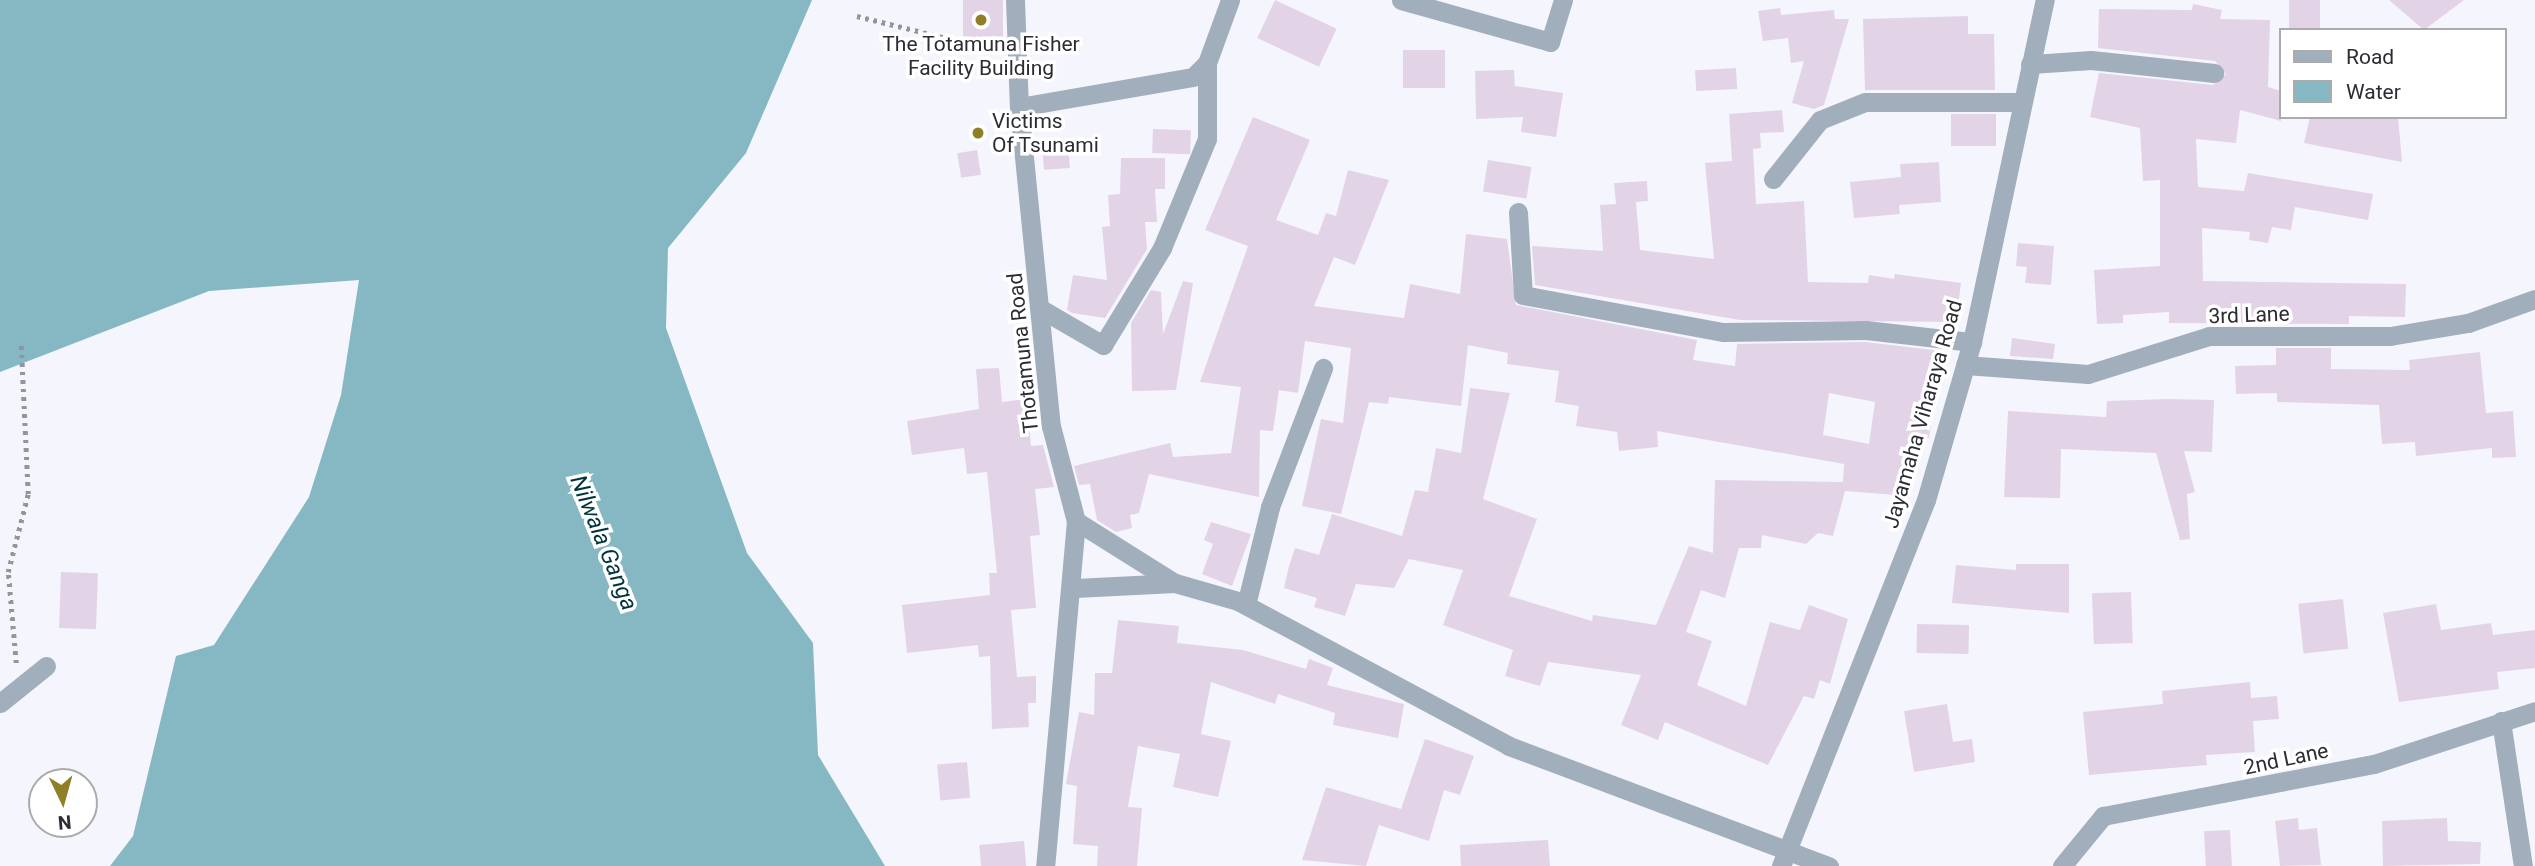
<!DOCTYPE html>
<html>
<head>
<meta charset="utf-8">
<style>
	body { margin:0 }
	#map { position:relative; width:2535px; height:866px; overflow:hidden; background:#f5f5fe; font-family:Roboto,sans-serif }
	div>[style] { position:absolute }
	[style*='--x'] { left:calc(var(--x)*1px); top:calc(var(--y)*1px); width:calc(var(--w)*1px); rotate:calc(var(--a)*1deg) }
	.water>* { inset:0; background:#85b8c3 }
	.building>* { inset:0; background:#e2d4e6; transform-origin:0 0 }
	.path>* { height:4.5px; margin-top:-2.25px; transform-origin:0; background:repeating-linear-gradient(90deg,#94949c 0 3.5px,transparent 0 8.5px) }
	.minor>* { height:19px; margin:-9.5px; padding:0 9.5px; transform-origin:9.5px; border-radius:9.5px; background:#a1afbd }
	.dots>* { width:19px; height:19px; translate:-50% -50%; box-sizing:border-box; border:4px solid #fff; border-radius:50% }
	span { translate:-50% -50%; white-space:nowrap; text-align:center; line-height:1.15; -webkit-text-stroke:7px #fff; paint-order:stroke }
	.poi-label { font-size:21px; color:#2c2c34 }
	.left { translate:0 -50%; text-align:left }
	.street-label { font-size:21px; color:#2c2c34 }
	.water-label { font-size:23px; color:#00333c; font-style:italic }
	.legend { position:absolute; left:2279px; top:28px; width:228px; height:91px; box-sizing:border-box; background:#fff; border:2px solid #ababae; margin:0; padding:9px 12px; list-style:none; font-size:21px; color:#2c2c34 }
	.legend li { display:flex; align-items:center; gap:14px; height:35px }
	.legend b { width:35px; border:2px solid #ababae }
	.north { position:absolute; left:28px; top:768px; width:70px; height:70px; box-sizing:border-box; background:#fff; border:2px solid #ababae; border-radius:50%; rotate:175deg; font-size:19px; font-weight:700; line-height:28px; text-align:center; color:#2c2c34 }
	.north::after { content:''; display:block; margin:auto; width:24px; height:32px; background:#8f7f26; clip-path:polygon(50% 0,100% 100%,50% 72%,0 100%) }
</style>
</head>
<body>
<div id="map">
	<div class="water">
		<div style="clip-path:polygon(0 0,812px 0,746px 153px,668px 248px,666px 328px,747px 553px,813px 643px,818px 755px,885px 866px,110px 866px,133px 836px,176px 656px,214px 645px,309px 497px,341px 395px,359px 280px,209px 291px,0 372px)"></div>
	</div>
	<div class="building">
		<div style="left:963px;top:0;width:40px;height:40px"></div>
		<div style="left:1275px;top:0;width:68px;height:42px;rotate:25deg"></div>
		<div style="left:2289px;top:0;width:31px;height:28px"></div>
		<div style="clip-path:polygon(2389px 0,2464px 0,2424px 30px)"></div>
		<div style="clip-path:polygon(2193px 4px,2222px 10px,2220px 19px,2270px 20px,2268px 87px,2281px 91px,2281px 121px,2240px 110px,2236px 143px,2196px 139px,2198px 187px,2244px 191px,2248px 173px,2373px 194px,2368px 220px,2295px 207px,2291px 230px,2272px 227px,2268px 243px,2249px 240px,2250px 232px,2202px 228px,2203px 281px,2406px 284px,2405px 317px,2349px 316px,2349px 324px,2169px 323px,2169px 312px,2123px 315px,2123px 323px,2097px 324px,2094px 270px,2160px 266px,2160px 180px,2143px 181px,2140px 128px,2090px 117px,2099px 73px,2213px 85px,2226px 74px,2215px 61px,2098px 48px,2099px 9px,2192px 10px)"></div>
		<div style="clip-path:polygon(1780px 8px,1781px 15px,1834px 10px,1835px 19px,1849px 19px,1824px 105px,1814px 109px,1792px 103px,1804px 61px,1791px 63px,1788px 38px,1763px 41px,1758px 11px)"></div>
		<div style="clip-path:polygon(1968px 16px,1968px 34px,1994px 34px,1995px 90px,1865px 90px,1863px 19px)"></div>
		<div style="left:1403px;top:50px;width:42px;height:38px"></div>
		<div style="left:1736px;top:68px;width:21px;height:41px;rotate:87deg"></div>
		<div style="clip-path:polygon(1514px 70px,1515px 86px,1563px 93px,1556px 137px,1521px 132px,1523px 117px,1476px 119px,1475px 71px)"></div>
		<div style="clip-path:polygon(1782px 110px,1784px 132px,1760px 133px,1761px 148px,1753px 149px,1756px 204px,1804px 201px,1808px 282px,1868px 283px,1869px 275px,1894px 279px,1895px 274px,1961px 283px,1956px 322px,1740px 320px,1535px 285px,1532px 246px,1603px 251px,1600px 205px,1616px 204px,1614px 183px,1647px 181px,1648px 201px,1636px 202px,1640px 250px,1714px 259px,1705px 163px,1732px 161px,1729px 114px)"></div>
		<div style="left:1951px;top:114px;width:45px;height:32px"></div>
		<div style="clip-path:polygon(evenodd,1253px 117px,1310px 140px,1276px 220px,1318px 235px,1326px 213px,1336px 216px,1348px 170px,1389px 180px,1355px 265px,1334px 257px,1314px 306px,1404px 318px,1410px 284px,1460px 294px,1466px 234px,1507px 239px,1516px 305px,1697px 340px,1693px 360px,1735px 366px,1737px 344px,1865px 342px,1942px 351px,1929px 438px,1914px 437px,1909px 496px,1845px 491px,1833px 536px,1818px 533px,1806px 544px,1762px 535px,1761px 548px,1739px 548px,1725px 598px,1701px 590px,1686px 632px,1712px 641px,1697px 685px,1746px 706px,1770px 622px,1800px 630px,1809px 605px,1848px 619px,1830px 684px,1820px 680px,1814px 699px,1804px 696px,1768px 765px,1665px 722px,1658px 740px,1621px 725px,1641px 675px,1548px 662px,1540px 686px,1505px 676px,1513px 650px,1443px 625px,1463px 570px,1409px 559px,1394px 588px,1356px 584px,1345px 616px,1314px 607px,1317px 598px,1284px 588px,1289px 566px,1295px 548px,1319px 555px,1332px 514px,1402px 536px,1415px 490px,1428px 492px,1436px 448px,1461px 453px,1470px 388px,1510px 393px,1483px 499px,1537px 519px,1509px 596px,1592px 621px,1593px 615px,1656px 625px,1689px 546px,1713px 553px,1715px 480px,1843px 482px,1844px 464px,1657px 431px,1658px 447px,1619px 451px,1617px 432px,1576px 426px,1579px 406px,1555px 402px,1559px 371px,1507px 364px,1508px 353px,1468px 345px,1461px 406px,1389px 397px,1388px 404px,1369px 402px,1341px 514px,1302px 506px,1321px 419px,1343px 423px,1351px 348px,1305px 341px,1298px 393px,1279px 390px,1273px 431px,1260px 430px,1259px 497px,1149px 474px,1139px 513px,1130px 515px,1132px 528px,1116px 532px,1097px 520px,1090px 484px,1079px 485px,1074px 466px,1170px 443px,1173px 457px,1231px 453px,1241px 387px,1200px 382px,1248px 246px,1205px 230px,1253px 117px,1829px 393px,1875px 402px,1869px 444px,1823px 435px,1829px 393px)"></div>
		<div style="clip-path:polygon(2310px 117px,2398px 117px,2402px 162px,2304px 143px)"></div>
		<div style="left:1153px;top:129px;width:38px;height:24px;rotate:2deg"></div>
		<div style="left:1068px;top:141px;width:27px;height:26px;rotate:86deg"></div>
		<div style="left:977px;top:150px;width:25px;height:20px;rotate:81deg"></div>
		<div style="clip-path:polygon(1121px 158px,1165px 158px,1165px 189px,1155px 189px,1157px 222px,1145px 222px,1147px 249px,1105px 318px,1072px 313px,1067px 310px,1073px 275px,1107px 280px,1102px 227px,1110px 226px,1108px 195px,1120px 194px)"></div>
		<div style="left:1488px;top:160px;width:44px;height:32px;rotate:9deg"></div>
		<div style="clip-path:polygon(1939px 162px,1941px 202px,1899px 205px,1900px 214px,1854px 218px,1850px 182px,1901px 177px,1900px 164px)"></div>
		<div style="clip-path:polygon(2018px 243px,2054px 246px,2051px 285px,2025px 283px,2027px 267px,2016px 266px)"></div>
		<div style="clip-path:polygon(1183px 281px,1193px 283px,1176px 390px,1132px 391px,1131px 323px,1151px 290px,1161px 292px,1163px 334px)"></div>
		<div style="clip-path:polygon(2012px 338px,2055px 344px,2053px 359px,2010px 356px)"></div>
		<div style="clip-path:polygon(2276px 348px,2331px 348px,2331px 369px,2410px 370px,2409px 360px,2480px 352px,2486px 413px,2513px 411px,2516px 457px,2492px 458px,2492px 448px,2416px 456px,2415px 442px,2382px 444px,2379px 405px,2277px 402px,2277px 393px,2236px 394px,2235px 366px,2276px 365px)"></div>
		<div style="clip-path:polygon(999px 368px,1002px 402px,1027px 399px,1031px 446px,1043px 445px,1054px 487px,1035px 489px,1040px 535px,1030px 536px,1036px 608px,1011px 610px,1017px 677px,1036px 676px,1036px 703px,1028px 703px,1029px 727px,992px 729px,990px 656px,979px 657px,978px 645px,907px 653px,902px 605px,990px 595px,989px 573px,997px 573px,987px 472px,967px 474px,964px 448px,912px 455px,907px 421px,979px 409px,976px 369px)"></div>
		<div style="clip-path:polygon(2168px 399px,2214px 400px,2212px 452px,2184px 451px,2195px 492px,2187px 494px,2190px 539px,2180px 540px,2156px 453px,2061px 449px,2060px 498px,2004px 497px,2008px 411px,2106px 417px,2107px 401px)"></div>
		<div style="clip-path:polygon(1211px 522px,1251px 534px,1232px 586px,1202px 574px,1213px 544px,1204px 540px)"></div>
		<div style="clip-path:polygon(2016px 564px,2069px 564px,2069px 613px,1952px 603px,1956px 565px,2016px 570px)"></div>
		<div style="left:61px;top:572px;width:37px;height:56px;rotate:2deg"></div>
		<div style="left:2131px;top:592px;width:51px;height:39px;rotate:88deg"></div>
		<div style="left:2343px;top:599px;width:50px;height:45px;rotate:84deg"></div>
		<div style="clip-path:polygon(2436px 604px,2441px 630px,2491px 623px,2493px 635px,2535px 630px,2535px 668px,2497px 672px,2499px 689px,2399px 702px,2383px 613px)"></div>
		<div style="clip-path:polygon(1118px 620px,1179px 626px,1177px 643px,1243px 650px,1306px 669px,1309px 659px,1333px 668px,1327px 685px,1404px 704px,1398px 738px,1333px 725px,1335px 713px,1278px 694px,1275px 704px,1211px 682px,1201px 734px,1231px 741px,1218px 797px,1173px 787px,1180px 754px,1138px 746px,1128px 807px,1142px 808px,1137px 866px,1097px 866px,1098px 846px,1073px 844px,1077px 786px,1066px 784px,1079px 712px,1094px 715px,1095px 673px,1112px 673px)"></div>
		<div style="left:1917px;top:624px;width:52px;height:29px;rotate:1deg"></div>
		<div style="clip-path:polygon(2250px 682px,2251px 698px,2277px 696px,2279px 719px,2253px 721px,2255px 752px,2206px 755px,2207px 765px,2089px 775px,2083px 712px,2163px 704px,2162px 691px)"></div>
		<div style="clip-path:polygon(1947px 704px,1953px 742px,1972px 739px,1975px 762px,1914px 772px,1904px 711px)"></div>
		<div style="clip-path:polygon(1425px 739px,1474px 756px,1460px 795px,1444px 790px,1429px 841px,1379px 825px,1366px 866px,1302px 860px,1326px 787px,1401px 809px)"></div>
		<div style="left:967px;top:762px;width:36px;height:30px;rotate:85deg"></div>
		<div style="clip-path:polygon(2298px 818px,2299px 830px,2317px 828px,2321px 865px,2280px 866px,2275px 821px)"></div>
		<div style="clip-path:polygon(2447px 818px,2448px 841px,2481px 842px,2480px 864px,2383px 866px,2382px 821px)"></div>
		<div style="left:2230px;top:830px;width:36px;height:26px;rotate:87deg"></div>
		<div style="clip-path:polygon(1548px 840px,1550px 866px,1461px 866px,1460px 845px)"></div>
		<div style="left:1024px;top:841px;width:25px;height:45px;rotate:85deg"></div>
	</div>
	<div class="path">
		<div style="--x:857;--y:16;--w:142;--a:13.8"></div>
		<div style="--x:16;--y:663;--w:91;--a:-95"></div>
		<div style="--x:8;--y:572;--w:81;--a:-75.6"></div>
		<div style="--x:28;--y:494;--w:150;--a:-92.7"></div>
	</div>
	<div class="minor">
		<div style="--x:1015;--y:0;--w:107;--a:87.9"></div>
		<div style="--x:1019;--y:107;--w:321;--a:84.3"></div>
		<div style="--x:1051;--y:426;--w:98;--a:75.3"></div>
		<div style="--x:1076;--y:521;--w:346;--a:95.1"></div>
		<div style="--x:1401;--y:0;--w:155;--a:15.7"></div>
		<div style="--x:1550;--y:42;--w:44;--a:-72.8"></div>
		<div style="--x:2030;--y:64;--w:61;--a:-3.8"></div>
		<div style="--x:2091;--y:60;--w:124;--a:6"></div>
		<div style="--x:1019;--y:107;--w:177;--a:-9.8"></div>
		<div style="--x:1193;--y:77;--w:20;--a:-45"></div>
		<div style="--x:1207;--y:63;--w:67;--a:-69.9"></div>
		<div style="--x:1773;--y:179;--w:75;--a:-51.5"></div>
		<div style="--x:1820;--y:120;--w:48;--a:-21.8"></div>
		<div style="--x:1865;--y:102;--w:157;--a:0"></div>
		<div style="--x:1518;--y:212;--w:83;--a:86.6"></div>
		<div style="--x:1523;--y:295;--w:203;--a:10.5"></div>
		<div style="--x:1723;--y:332;--w:143;--a:-0.8"></div>
		<div style="--x:1866;--y:330;--w:107;--a:6.5"></div>
		<div style="--x:1041;--y:309;--w:72;--a:30.1"></div>
		<div style="--x:1103;--y:345;--w:114;--a:-58.7"></div>
		<div style="--x:1162;--y:248;--w:118;--a:-67.6"></div>
		<div style="--x:1207;--y:139;--w:76;--a:-90"></div>
		<div style="--x:1965;--y:365;--w:123;--a:4.2"></div>
		<div style="--x:2088;--y:374;--w:127;--a:-17.4"></div>
		<div style="--x:2209;--y:336;--w:181;--a:0"></div>
		<div style="--x:2390;--y:336;--w:79;--a:-9.5"></div>
		<div style="--x:2468;--y:323;--w:71;--a:-19.7"></div>
		<div style="--x:1076;--y:521;--w:117;--a:32.1"></div>
		<div style="--x:1175;--y:583;--w:66;--a:15.9"></div>
		<div style="--x:1238;--y:601;--w:307;--a:28.1"></div>
		<div style="--x:1509;--y:746;--w:342;--a:20.6"></div>
		<div style="--x:1075;--y:588;--w:100;--a:-2.9"></div>
		<div style="--x:1246;--y:605;--w:101;--a:-76.2"></div>
		<div style="--x:1270;--y:507;--w:149;--a:-69.1"></div>
		<div style="--x:0;--y:703;--w:59;--a:-38.8"></div>
		<div style="--x:2501;--y:721;--w:147;--a:81.4"></div>
		<div style="--x:1781;--y:866;--w:394;--a:-68.4"></div>
		<div style="--x:1926;--y:500;--w:165;--a:-73.8"></div>
		<div style="--x:1972;--y:342;--w:350;--a:-78"></div>
		<div style="--x:2062;--y:866;--w:65;--a:-50.6"></div>
		<div style="--x:2103;--y:816;--w:276;--a:-10.9"></div>
		<div style="--x:2374;--y:764;--w:169;--a:-18.2"></div>
	</div>
	<div class="dots">
		<div style="left:981px;top:20px;background:#8f7f26"></div>
		<div style="left:978px;top:133px;background:#8f7f26"></div>
	</div>
	<div class="poi-label">
		<span style="left:981px;top:56px">The Totamuna Fisher<br>Facility Building</span>
		<span class="left" style="left:992px;top:133px">Victims<br>Of Tsunami</span>
	</div>
	<div class="street-label">
		<span style="left:2249px;top:315px;rotate:-2deg">3rd Lane</span>
		<span style="left:1023px;top:353px;rotate:-96deg">Thotamuna Road</span>
		<span style="left:1923px;top:414px;rotate:-74deg">Jayamaha Viharaya Road</span>
		<span style="left:2286px;top:759px;rotate:-12deg">2nd Lane</span>
	</div>
	<div class="water-label">
		<span style="left:603px;top:543px;rotate:68deg">Nilwala Ganga</span>
	</div>
	<ul class="legend">
	<li><b style="height:9px;background:#a1afbd"></b>Road</li>
	<li><b style="height:19px;background:#85b8c3"></b>Water</li>
	</ul>
	<div class="north">N</div>
</div>
</body>
</html>
